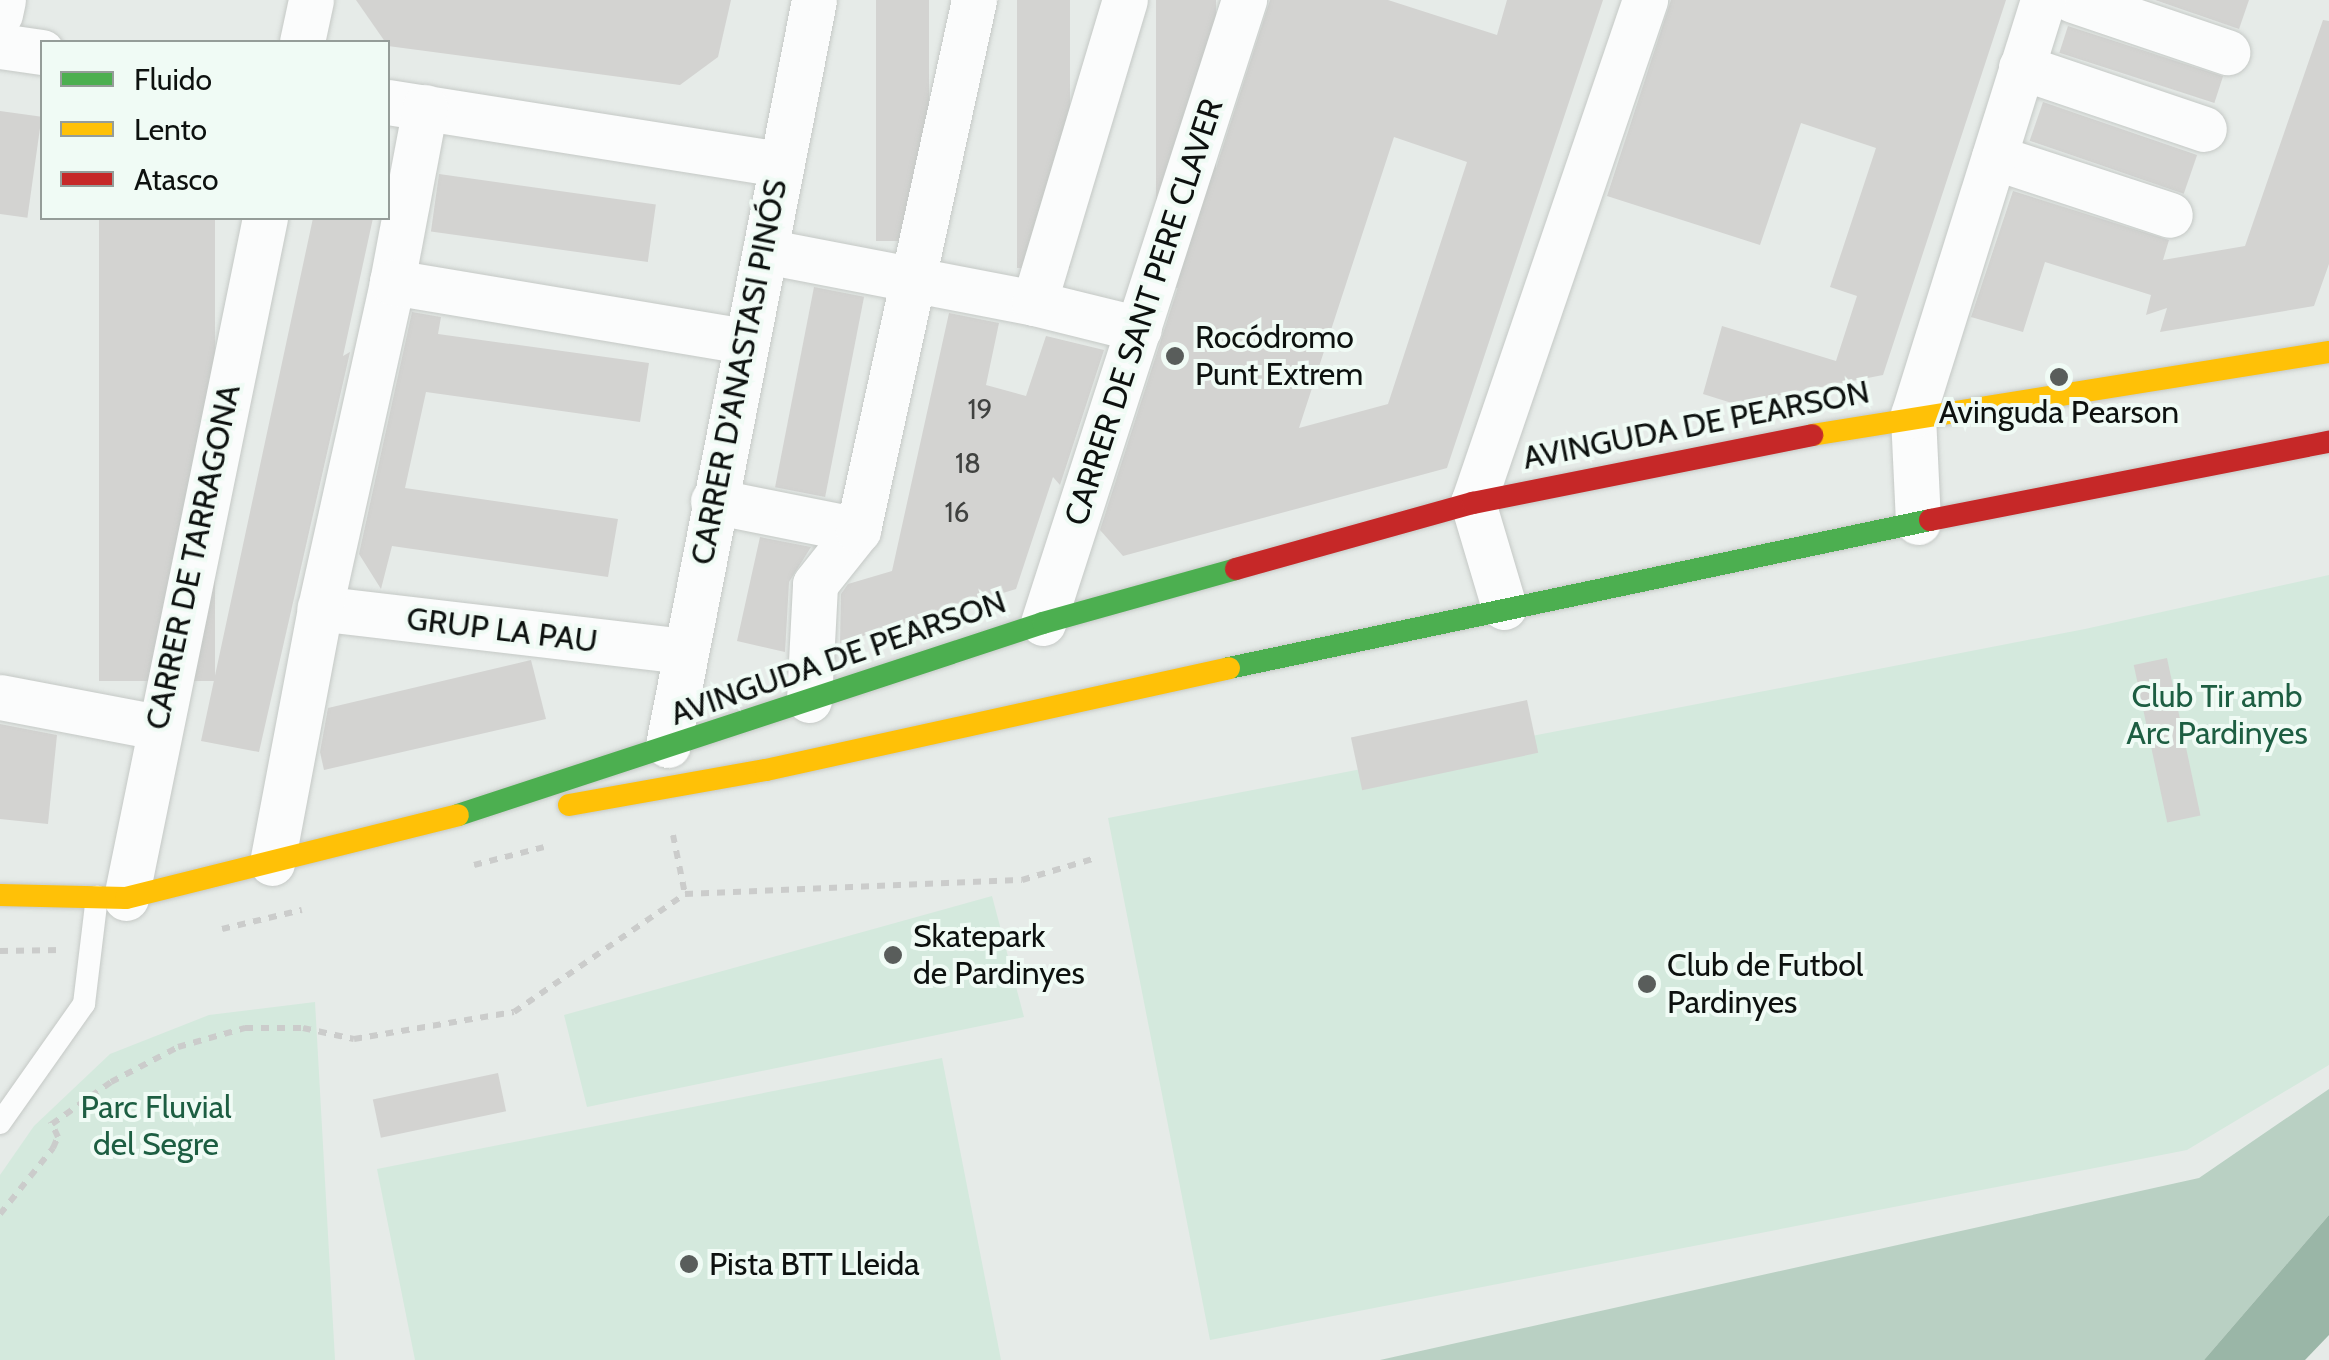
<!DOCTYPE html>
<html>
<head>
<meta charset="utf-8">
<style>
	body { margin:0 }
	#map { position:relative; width:2329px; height:1360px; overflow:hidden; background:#e6ebe8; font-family:Cabin,sans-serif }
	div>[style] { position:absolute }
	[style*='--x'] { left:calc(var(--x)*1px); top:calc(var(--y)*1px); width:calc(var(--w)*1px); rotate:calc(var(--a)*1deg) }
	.green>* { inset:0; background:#d4e9dd }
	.forest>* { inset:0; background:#b9d0c3 }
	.water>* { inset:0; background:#9ab6a7 }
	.building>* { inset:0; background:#d3d3d1; transform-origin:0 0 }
	.path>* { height:6px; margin-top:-3px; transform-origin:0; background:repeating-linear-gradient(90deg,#cbcccb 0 8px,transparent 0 16px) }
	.roads { filter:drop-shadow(0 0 2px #c5c9c6) drop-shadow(0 0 2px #c5c9c6) }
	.lane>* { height:22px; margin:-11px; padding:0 11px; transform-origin:11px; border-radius:11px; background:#fbfcfc }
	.street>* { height:45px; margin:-22.5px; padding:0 22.5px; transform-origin:22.5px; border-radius:22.5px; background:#fbfcfc }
	.fast>* { height:22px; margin:-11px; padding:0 11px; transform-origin:11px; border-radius:11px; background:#4caf50 }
	.slow>* { height:22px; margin:-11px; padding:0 11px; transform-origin:11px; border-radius:11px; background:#ffc107 }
	.jam>* { height:22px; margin:-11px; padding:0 11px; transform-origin:11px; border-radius:11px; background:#c62828 }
	.dots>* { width:28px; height:28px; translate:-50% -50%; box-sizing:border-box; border:5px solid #f0fbf5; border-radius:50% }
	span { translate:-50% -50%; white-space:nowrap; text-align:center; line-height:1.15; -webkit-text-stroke:8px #f0fbf5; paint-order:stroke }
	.number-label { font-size:28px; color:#404240 }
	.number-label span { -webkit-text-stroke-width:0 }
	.street-label { font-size:32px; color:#0d110f }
	.poi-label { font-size:32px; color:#0d110f }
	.left { translate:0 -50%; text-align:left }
	.park-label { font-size:32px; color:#1d5e42 }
	.legend { position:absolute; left:40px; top:40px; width:350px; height:180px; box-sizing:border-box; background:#f0fbf5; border:2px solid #959d99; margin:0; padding:12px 18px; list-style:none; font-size:30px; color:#0d110f }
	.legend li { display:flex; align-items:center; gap:20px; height:50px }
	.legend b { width:50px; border:2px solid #959d99 }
</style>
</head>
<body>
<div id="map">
	<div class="green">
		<div style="clip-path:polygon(2329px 575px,2329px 1065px,2187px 1150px,1210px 1340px,1108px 818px,2085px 629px)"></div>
		<div style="clip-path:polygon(992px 896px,1024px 1017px,587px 1107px,564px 1015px)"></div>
		<div style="clip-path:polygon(315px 1002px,335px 1360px,0 1360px,0 1175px,34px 1126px,110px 1054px,209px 1015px)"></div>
		<div style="clip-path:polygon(942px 1058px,1001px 1360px,415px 1360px,377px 1169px)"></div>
	</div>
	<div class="forest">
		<div style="clip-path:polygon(2329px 1089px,2329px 1215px,2204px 1360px,1380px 1360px,2199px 1178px)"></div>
	</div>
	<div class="water">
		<div style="clip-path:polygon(2329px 1215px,2329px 1335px,2305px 1360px,2204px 1360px)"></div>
	</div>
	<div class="building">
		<div style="clip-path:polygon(356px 0,731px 0,718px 57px,680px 85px,388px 46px)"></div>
		<div style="left:876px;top:0;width:53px;height:241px"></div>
		<div style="left:1017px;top:0;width:53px;height:268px"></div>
		<div style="left:1156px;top:0;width:60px;height:288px"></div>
		<div style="clip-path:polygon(evenodd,1270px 0,1388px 0,1497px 35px,1507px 0,1603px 0,1447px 468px,1123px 556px,1100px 530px,1270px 0,1394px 137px,1467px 162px,1388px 404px,1299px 428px,1394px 137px)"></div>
		<div style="clip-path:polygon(1671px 0,2006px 0,1883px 375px,1735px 404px,1703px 394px,1722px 326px,1836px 361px,1857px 296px,1830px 287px,1876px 148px,1801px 123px,1760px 245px,1607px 196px)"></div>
		<div style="clip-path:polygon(2155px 0,2249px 0,2239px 29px)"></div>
		<div style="clip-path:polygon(2323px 20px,2329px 21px,2329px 264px,2314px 306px,2160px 332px,2167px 308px,2146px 315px,2151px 295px,2045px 262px,2023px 332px,1971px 317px,2013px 191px,2169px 240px,2163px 260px,2245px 246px)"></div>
		<div style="left:2068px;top:26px;width:163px;height:28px;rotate:18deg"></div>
		<div style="left:2043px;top:102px;width:163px;height:41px;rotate:19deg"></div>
		<div style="left:0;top:111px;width:42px;height:102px;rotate:8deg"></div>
		<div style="left:439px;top:174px;width:219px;height:58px;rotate:8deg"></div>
		<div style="left:99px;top:218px;width:116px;height:463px"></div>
		<div style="clip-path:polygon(313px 218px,373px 218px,343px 356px,350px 352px,259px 752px,201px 741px)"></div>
		<div style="left:814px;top:287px;width:51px;height:204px;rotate:11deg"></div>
		<div style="clip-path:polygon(412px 312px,441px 317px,438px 334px,649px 363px,640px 422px,426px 392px,405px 488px,618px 519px,608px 577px,392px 546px,381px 589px,359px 554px)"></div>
		<div style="clip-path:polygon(949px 313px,999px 323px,986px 385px,1026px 396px,1046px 336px,1104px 350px,1060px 485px,1053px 477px,1016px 589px,840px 643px,841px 594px,848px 584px,892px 571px)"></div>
		<div style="clip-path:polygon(760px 537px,811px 547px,789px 582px,785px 652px,737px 641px)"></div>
		<div style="left:2167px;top:658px;width:161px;height:34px;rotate:78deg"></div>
		<div style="clip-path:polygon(531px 660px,546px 719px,324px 770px,320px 752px,328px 708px)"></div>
		<div style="left:1527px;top:700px;width:54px;height:180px;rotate:78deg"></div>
		<div style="clip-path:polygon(0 724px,57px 735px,48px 824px,0 819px)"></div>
		<div style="left:498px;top:1073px;width:39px;height:128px;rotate:78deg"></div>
	</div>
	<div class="path">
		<div style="--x:673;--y:835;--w:60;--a:78.5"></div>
		<div style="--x:474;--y:865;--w:72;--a:-14.4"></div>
		<div style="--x:222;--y:929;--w:82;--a:-13.4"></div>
		<div style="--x:0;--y:951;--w:61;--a:-0.9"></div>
		<div style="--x:52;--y:1124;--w:72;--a:-35.4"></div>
		<div style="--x:111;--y:1082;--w:76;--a:-27.6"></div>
		<div style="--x:178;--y:1047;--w:70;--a:-15.8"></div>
		<div style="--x:245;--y:1028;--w:58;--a:0"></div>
		<div style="--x:303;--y:1028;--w:52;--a:12.2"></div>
		<div style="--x:354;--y:1039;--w:162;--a:-9.6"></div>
		<div style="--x:514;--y:1012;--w:208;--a:-34.6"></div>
		<div style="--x:685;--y:894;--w:337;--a:-2.4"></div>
		<div style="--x:1022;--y:880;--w:74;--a:-16.5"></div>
		<div style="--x:0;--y:1214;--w:85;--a:-51.2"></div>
		<div style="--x:53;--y:1148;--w:12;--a:-66"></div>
		<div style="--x:58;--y:1137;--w:17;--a:-115"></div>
	</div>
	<div class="roads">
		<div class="lane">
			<div style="--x:0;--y:1123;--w:146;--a:-54.8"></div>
			<div style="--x:84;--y:1004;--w:108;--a:-83.1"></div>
		</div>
		<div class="street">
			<div style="--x:2073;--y:0;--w:163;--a:18.7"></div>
			<div style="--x:0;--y:14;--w:14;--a:-78"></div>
			<div style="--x:302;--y:42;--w:43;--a:-77.9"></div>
			<div style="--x:0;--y:46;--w:42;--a:8.1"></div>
			<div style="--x:2021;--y:67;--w:193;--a:18.7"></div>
			<div style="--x:388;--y:102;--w:398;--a:9"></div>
			<div style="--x:1994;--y:157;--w:185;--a:18.2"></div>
			<div style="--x:765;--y:251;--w:274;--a:10.9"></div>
			<div style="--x:1034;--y:303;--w:316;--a:-73.3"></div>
			<div style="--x:392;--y:282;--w:178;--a:-79.3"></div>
			<div style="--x:1034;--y:303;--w:108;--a:13.9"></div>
			<div style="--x:713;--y:501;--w:148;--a:11.3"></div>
			<div style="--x:1918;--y:522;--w:107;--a:-92.7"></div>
			<div style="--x:1913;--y:415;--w:435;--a:-72.6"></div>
			<div style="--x:1504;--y:607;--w:109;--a:-106.6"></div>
			<div style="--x:1473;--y:503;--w:532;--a:-71.12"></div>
			<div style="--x:1043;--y:623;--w:655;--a:-72.12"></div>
			<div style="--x:684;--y:651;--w:367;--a:-173.3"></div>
			<div style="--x:320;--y:608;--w:334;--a:-77.5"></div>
			<div style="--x:392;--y:282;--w:359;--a:9.5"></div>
			<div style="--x:0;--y:697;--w:160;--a:10.8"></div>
			<div style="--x:809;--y:700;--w:116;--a:-87"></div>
			<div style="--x:815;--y:584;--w:69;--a:-51.5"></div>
			<div style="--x:858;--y:530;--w:543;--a:-77.65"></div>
			<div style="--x:668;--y:745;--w:759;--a:-78.91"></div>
			<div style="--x:272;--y:863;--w:259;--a:-79.3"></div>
			<div style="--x:126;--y:898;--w:694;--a:-78.45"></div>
		</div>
		<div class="fast">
			<div style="--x:1229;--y:668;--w:716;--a:-11.92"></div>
			<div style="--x:458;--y:815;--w:616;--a:-18.17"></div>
			<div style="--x:1043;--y:623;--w:200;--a:-15.6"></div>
		</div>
		<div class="slow">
			<div style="--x:1812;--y:435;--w:524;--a:-9.12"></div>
			<div style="--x:569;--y:805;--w:200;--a:-10.1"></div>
			<div style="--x:766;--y:770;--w:474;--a:-12.4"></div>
			<div style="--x:0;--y:895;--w:126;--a:1.4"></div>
			<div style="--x:126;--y:898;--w:342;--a:-14"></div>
		</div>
		<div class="jam">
			<div style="--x:1930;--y:520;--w:407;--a:-11.1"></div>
			<div style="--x:1236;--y:569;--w:246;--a:-15.6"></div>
			<div style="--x:1473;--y:503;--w:346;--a:-11.3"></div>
		</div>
	</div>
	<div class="dots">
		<div style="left:1175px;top:356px;background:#595d5b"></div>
		<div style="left:2059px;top:377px;background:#595d5b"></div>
		<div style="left:893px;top:955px;background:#595d5b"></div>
		<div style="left:1647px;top:984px;background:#595d5b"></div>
		<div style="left:689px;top:1264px;background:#595d5b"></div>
	</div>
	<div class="number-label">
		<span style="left:980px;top:409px">19</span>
		<span style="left:968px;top:463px">18</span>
		<span style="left:957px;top:512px">16</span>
	</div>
	<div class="street-label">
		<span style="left:1144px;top:312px;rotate:-72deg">CARRER DE SANT PERE CLAVER</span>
		<span style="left:739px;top:372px;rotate:-79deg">CARRER D'ANASTASI PINÓS</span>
		<span style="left:1696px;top:425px;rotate:-11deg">AVINGUDA DE PEARSON</span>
		<span style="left:193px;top:557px;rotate:-78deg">CARRER DE TARRAGONA</span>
		<span style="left:502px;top:630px;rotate:7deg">GRUP LA PAU</span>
		<span style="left:838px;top:658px;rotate:-19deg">AVINGUDA DE PEARSON</span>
	</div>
	<div class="poi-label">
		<span class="left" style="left:1195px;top:356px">Rocódromo<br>Punt Extrem</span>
		<span style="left:2059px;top:412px">Avinguda Pearson</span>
		<span class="left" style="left:913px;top:955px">Skatepark<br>de Pardinyes</span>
		<span class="left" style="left:1667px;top:984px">Club de Futbol<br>Pardinyes</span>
		<span class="left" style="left:709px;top:1264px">Pista BTT Lleida</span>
	</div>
	<div class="park-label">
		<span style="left:2217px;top:715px">Club Tir amb<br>Arc Pardinyes</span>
		<span style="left:156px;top:1126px">Parc Fluvial<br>del Segre</span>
	</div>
	<ul class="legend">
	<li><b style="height:12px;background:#4caf50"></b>Fluido</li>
	<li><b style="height:12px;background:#ffc107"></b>Lento</li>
	<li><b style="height:12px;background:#c62828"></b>Atasco</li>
	</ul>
</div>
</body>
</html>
